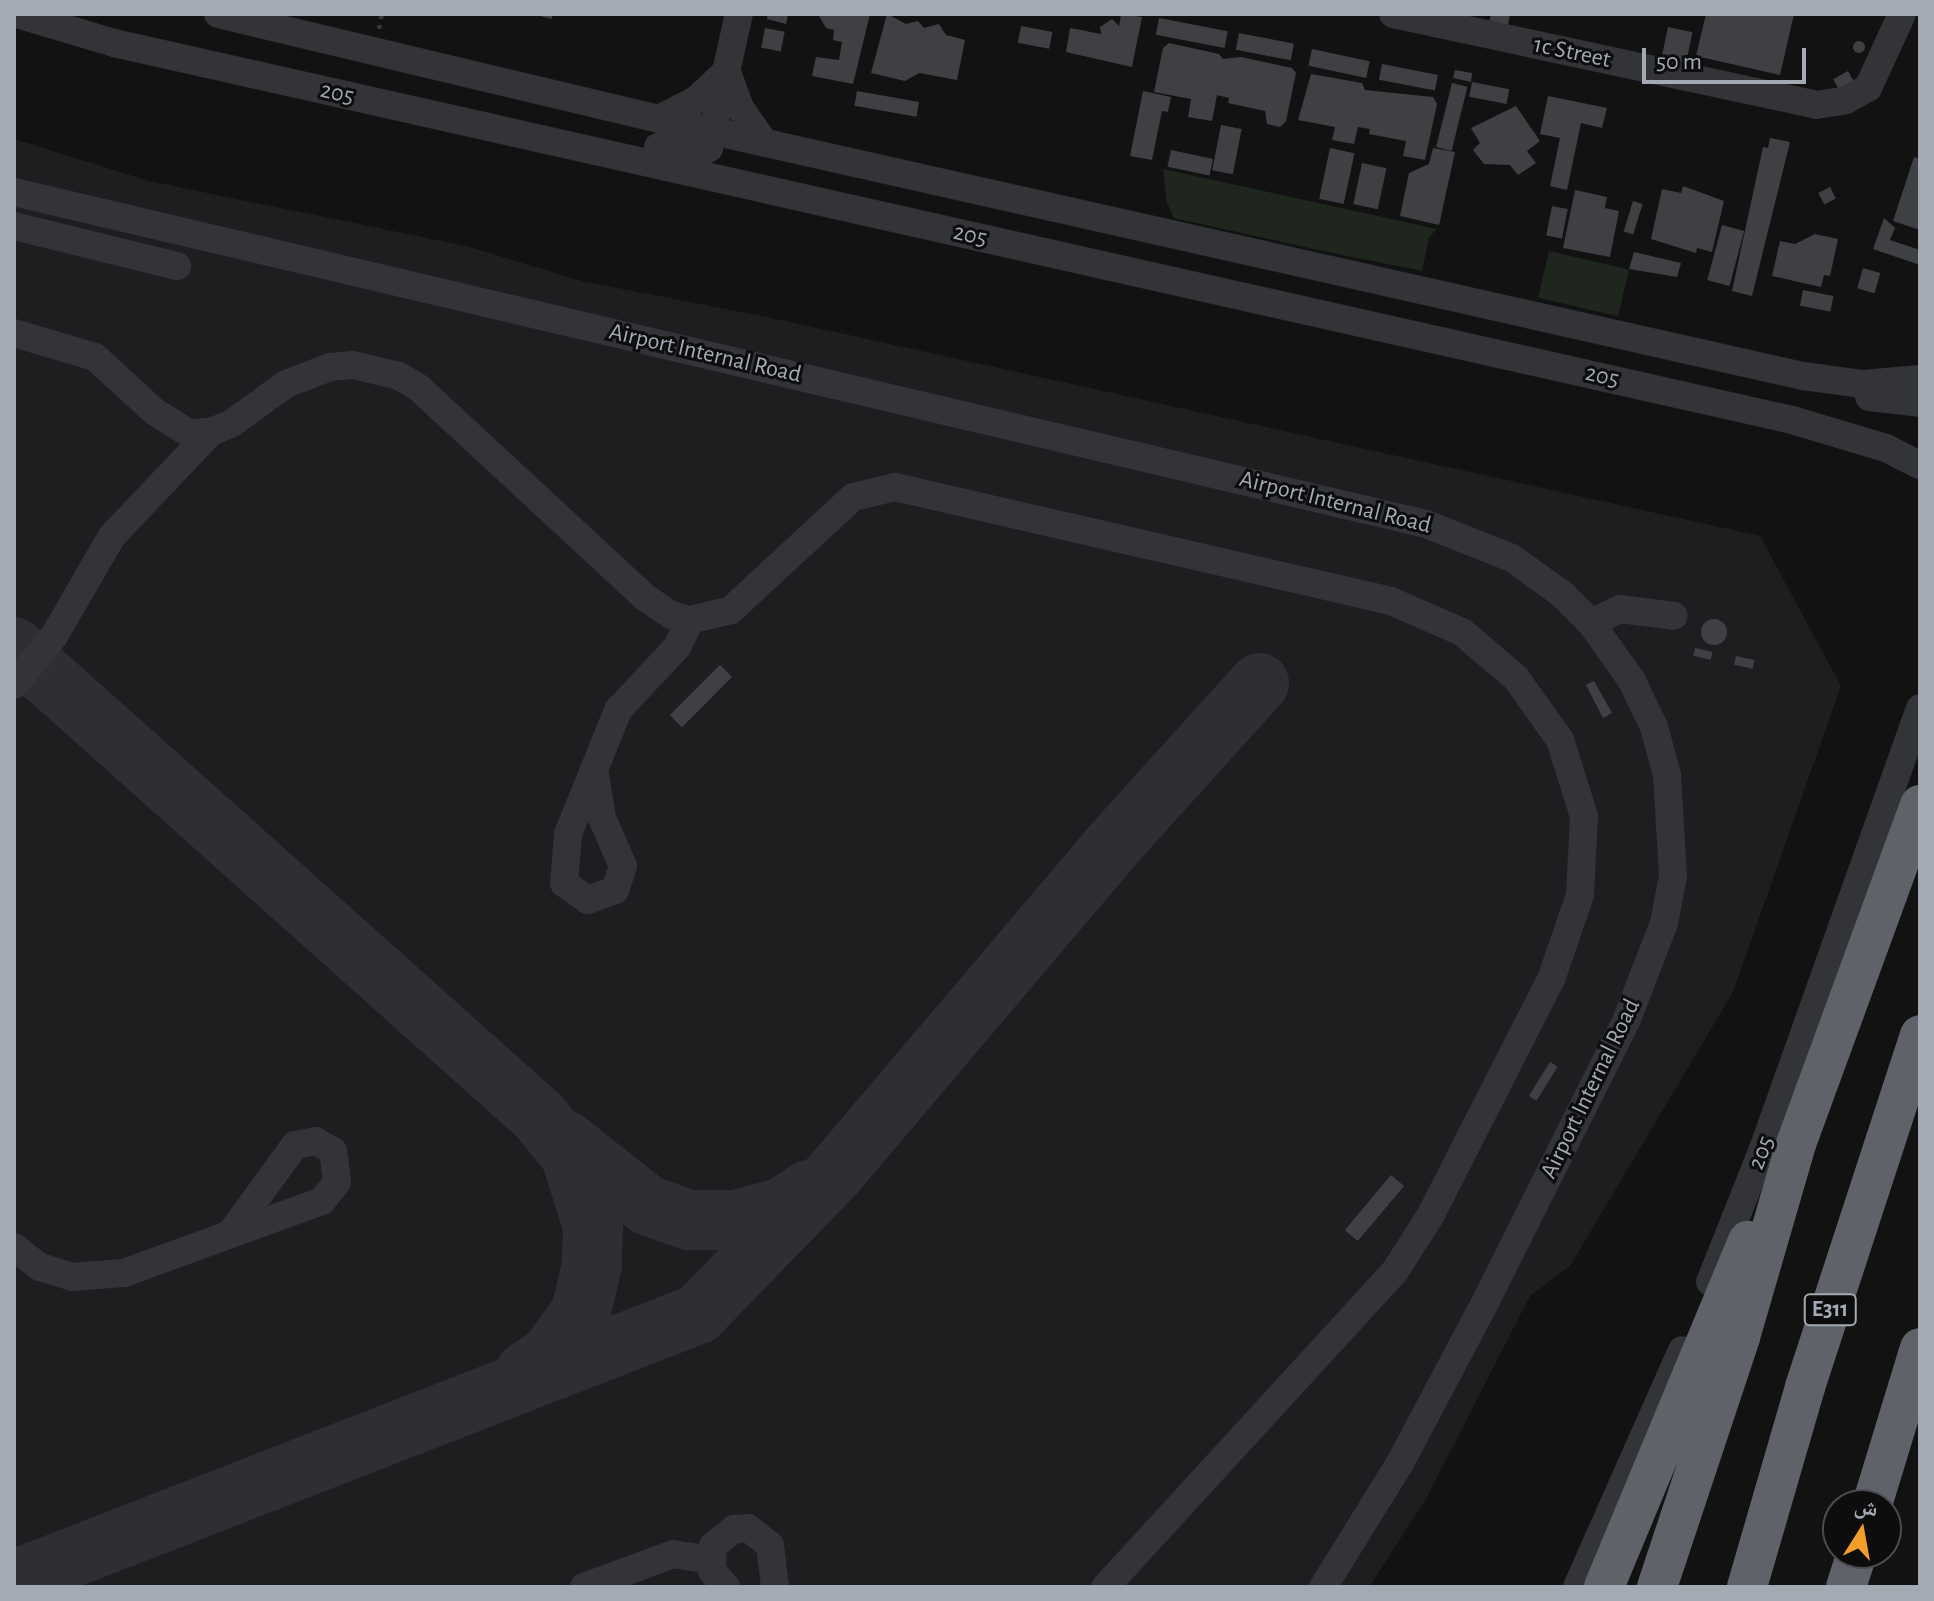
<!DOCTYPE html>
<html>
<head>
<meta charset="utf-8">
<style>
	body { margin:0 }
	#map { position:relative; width:1934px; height:1601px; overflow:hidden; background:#121213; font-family:"Alegreya Sans","Noto Naskh Arabic",sans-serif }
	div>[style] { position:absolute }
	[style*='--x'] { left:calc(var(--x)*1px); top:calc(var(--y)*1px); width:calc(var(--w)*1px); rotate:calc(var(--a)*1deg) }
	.built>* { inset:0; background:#1e1e20 }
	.green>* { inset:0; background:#1e261e; transform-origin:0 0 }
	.taxiway>* { height:60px; margin:-30px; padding:0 30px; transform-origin:30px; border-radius:30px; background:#2e2f32 }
	.building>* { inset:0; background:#3e4043; transform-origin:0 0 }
	.round { border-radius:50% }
	.path>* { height:4px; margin-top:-2px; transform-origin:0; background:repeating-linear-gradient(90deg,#393b3f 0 4px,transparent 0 10px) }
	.minor>* { height:28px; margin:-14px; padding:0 14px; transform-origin:14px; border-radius:14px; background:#333438 }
	.highway>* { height:40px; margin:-20px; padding:0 20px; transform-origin:20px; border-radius:20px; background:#5f6269 }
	span { translate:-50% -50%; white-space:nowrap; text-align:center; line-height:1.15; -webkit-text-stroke:6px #0d0d0e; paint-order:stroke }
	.shield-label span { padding:2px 6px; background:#0d0d0e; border:2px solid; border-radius:6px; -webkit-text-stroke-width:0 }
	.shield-label { font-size:22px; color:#a3aab4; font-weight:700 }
	.street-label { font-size:24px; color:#a3aab4 }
	.frame { position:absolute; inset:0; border:16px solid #a3aab4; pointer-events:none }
	.north { position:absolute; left:1822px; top:1489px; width:80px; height:80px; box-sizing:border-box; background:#0d0d0e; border:2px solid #494c50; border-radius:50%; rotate:11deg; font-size:22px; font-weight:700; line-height:32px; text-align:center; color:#a3aab4 }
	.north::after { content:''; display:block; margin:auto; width:28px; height:36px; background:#f39d2a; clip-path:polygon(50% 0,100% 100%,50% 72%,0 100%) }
	.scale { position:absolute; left:1642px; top:48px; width:164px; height:36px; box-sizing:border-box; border:4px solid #a3aab4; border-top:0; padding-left:10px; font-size:24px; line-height:28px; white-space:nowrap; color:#a3aab4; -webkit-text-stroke:6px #0d0d0e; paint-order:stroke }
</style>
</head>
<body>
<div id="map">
	<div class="built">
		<div style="clip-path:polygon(14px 139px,149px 181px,466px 246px,582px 281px,772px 318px,1760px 536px,1841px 686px,1733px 992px,1570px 1266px,1530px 1296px,1426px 1499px,1369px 1587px,14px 1587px)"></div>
	</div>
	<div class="green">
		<div style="clip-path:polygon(1163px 169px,1437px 229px,1429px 237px,1422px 271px,1318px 250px,1174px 218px,1167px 203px)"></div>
		<div style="left:1549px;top:251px;width:82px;height:48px;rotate:13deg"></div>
	</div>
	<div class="taxiway">
		<div style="--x:14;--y:647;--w:704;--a:41.78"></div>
		<div style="--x:539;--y:1116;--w:51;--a:51.3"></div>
		<div style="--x:571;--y:1156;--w:74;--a:72.8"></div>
		<div style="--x:593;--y:1227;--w:38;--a:92"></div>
		<div style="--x:592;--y:1265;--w:48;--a:103.2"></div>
		<div style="--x:581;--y:1312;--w:53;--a:125.8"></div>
		<div style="--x:550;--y:1355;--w:29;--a:146"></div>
		<div style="--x:565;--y:1140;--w:105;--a:38.4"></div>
		<div style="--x:647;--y:1205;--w:45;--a:19.7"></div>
		<div style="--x:689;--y:1220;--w:46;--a:0"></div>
		<div style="--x:735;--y:1220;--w:48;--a:-14.6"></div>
		<div style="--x:781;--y:1208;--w:33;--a:-33"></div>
		<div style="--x:14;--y:1580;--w:734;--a:-21.25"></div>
		<div style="--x:698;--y:1314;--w:195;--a:-45.8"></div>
		<div style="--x:834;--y:1174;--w:429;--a:-49.7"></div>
		<div style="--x:1111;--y:847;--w:221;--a:-47.9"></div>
	</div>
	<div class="building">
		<div style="clip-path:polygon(532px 14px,552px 14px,552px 19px)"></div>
		<div style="clip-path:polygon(768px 14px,788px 14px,786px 24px,767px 19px)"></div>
		<div style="clip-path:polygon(818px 14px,870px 14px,853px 84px,812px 76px,816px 57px,839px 60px,842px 42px,833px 40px,834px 30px,826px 28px)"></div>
		<div style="clip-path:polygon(887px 14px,906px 24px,918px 21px,924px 28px,939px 24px,946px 35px,965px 40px,957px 80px,919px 73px,905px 81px,871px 73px)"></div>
		<div style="clip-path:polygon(1121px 14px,1142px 17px,1132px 67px,1066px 52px,1070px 28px,1101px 34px,1100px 27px,1112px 19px,1119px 26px)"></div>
		<div style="clip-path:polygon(1491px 14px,1510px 14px,1507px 32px,1488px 28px)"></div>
		<div style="clip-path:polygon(1706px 14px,1794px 14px,1780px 75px,1696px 56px)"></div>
		<div style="left:1159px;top:18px;width:70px;height:17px;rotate:11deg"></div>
		<div style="left:1021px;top:26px;width:32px;height:17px;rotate:11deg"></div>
		<div style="left:1668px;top:27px;width:25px;height:37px;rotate:12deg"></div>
		<div style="left:765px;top:28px;width:20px;height:20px;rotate:11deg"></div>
		<div style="left:1239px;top:33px;width:56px;height:17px;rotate:11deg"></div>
		<div class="round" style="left:1853px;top:41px;width:12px;height:12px"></div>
		<div style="clip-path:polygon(1169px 43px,1219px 54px,1223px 59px,1241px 57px,1292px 68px,1296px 73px,1286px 121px,1280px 127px,1267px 124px,1265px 111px,1228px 103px,1229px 98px,1217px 95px,1212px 121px,1188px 117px,1191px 99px,1154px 92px,1163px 48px)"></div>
		<div style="left:1312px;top:49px;width:59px;height:17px;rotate:12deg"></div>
		<div style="left:1382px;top:64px;width:57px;height:16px;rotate:11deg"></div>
		<div style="clip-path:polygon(1455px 70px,1472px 73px,1471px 82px,1453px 78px)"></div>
		<div style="left:1848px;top:71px;width:18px;height:17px;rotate:61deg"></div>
		<div style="clip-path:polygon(1311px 74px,1362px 83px,1365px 90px,1433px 97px,1437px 104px,1425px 160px,1403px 156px,1406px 141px,1369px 134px,1370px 129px,1358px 127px,1354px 144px,1332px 140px,1335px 127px,1298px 120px)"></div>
		<div style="left:1472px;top:82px;width:38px;height:15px;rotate:11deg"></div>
		<div style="left:1452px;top:83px;width:16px;height:66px;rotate:14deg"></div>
		<div style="left:857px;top:91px;width:63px;height:15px;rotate:10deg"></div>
		<div style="clip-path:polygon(1143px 91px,1171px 97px,1168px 112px,1162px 111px,1152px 160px,1130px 156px)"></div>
		<div style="clip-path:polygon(1548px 96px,1607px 108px,1602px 128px,1581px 123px,1567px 190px,1550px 186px,1560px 138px,1540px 134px)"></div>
		<div style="clip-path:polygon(1516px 106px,1540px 141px,1527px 151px,1536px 163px,1518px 175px,1510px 165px,1484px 164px,1473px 150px,1480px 143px,1471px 128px)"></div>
		<div style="left:1221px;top:125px;width:21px;height:46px;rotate:11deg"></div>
		<div style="clip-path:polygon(1770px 138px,1790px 142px,1752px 296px,1732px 291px,1763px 147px,1768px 148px)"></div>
		<div style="left:1330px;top:148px;width:25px;height:52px;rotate:12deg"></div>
		<div style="clip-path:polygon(1433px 148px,1455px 152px,1439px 225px,1400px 216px,1409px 173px,1429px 164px)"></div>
		<div style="left:1171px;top:150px;width:43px;height:17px;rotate:12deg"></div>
		<div style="clip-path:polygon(1914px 157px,1920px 159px,1920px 230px,1893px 221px)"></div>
		<div style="left:1362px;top:163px;width:25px;height:42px;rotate:12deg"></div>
		<div style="clip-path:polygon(1683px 186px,1724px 201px,1712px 252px,1697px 248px,1696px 253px,1651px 239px,1662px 189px,1681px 193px)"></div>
		<div style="left:1830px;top:187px;width:13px;height:13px;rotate:63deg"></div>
		<div style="clip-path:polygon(1575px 190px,1607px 197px,1605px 208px,1619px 211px,1610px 257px,1563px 248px)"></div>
		<div style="left:1633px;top:201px;width:10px;height:32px;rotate:17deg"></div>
		<div style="left:1552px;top:206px;width:16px;height:30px;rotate:11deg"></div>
		<div style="clip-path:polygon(1884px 218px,1895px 228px,1890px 240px,1920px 250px,1920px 265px,1873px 249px)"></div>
		<div style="left:1722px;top:225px;width:23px;height:57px;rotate:15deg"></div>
		<div style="clip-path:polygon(1815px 234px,1838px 239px,1830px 276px,1824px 275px,1821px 287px,1772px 276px,1780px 241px,1795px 244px)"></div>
		<div style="clip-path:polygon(1634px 252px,1681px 263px,1677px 277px,1629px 269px)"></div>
		<div style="left:1863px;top:268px;width:18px;height:21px;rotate:16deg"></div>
		<div style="left:1803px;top:290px;width:31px;height:16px;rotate:11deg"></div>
		<div class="round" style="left:1701px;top:619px;width:26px;height:26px"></div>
		<div style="left:1695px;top:648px;width:18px;height:8px;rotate:13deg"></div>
		<div style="left:1736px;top:656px;width:19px;height:9px;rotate:12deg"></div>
		<div style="left:720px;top:665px;width:17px;height:71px;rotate:45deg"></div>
		<div style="clip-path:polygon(1594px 681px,1612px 713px,1603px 718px,1586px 685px)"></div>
		<div style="left:1550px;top:1062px;width:9px;height:40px;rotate:32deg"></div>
		<div style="left:1391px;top:1175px;width:17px;height:72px;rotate:40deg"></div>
	</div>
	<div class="path">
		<div style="--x:379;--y:29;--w:15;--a:-79"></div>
	</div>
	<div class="minor">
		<div style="--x:17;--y:14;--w:101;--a:16.6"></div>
		<div style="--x:114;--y:43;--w:1720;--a:12.66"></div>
		<div style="--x:1792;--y:420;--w:98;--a:16.6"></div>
		<div style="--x:1886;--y:448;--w:38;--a:27"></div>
		<div style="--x:218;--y:14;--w:453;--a:13.4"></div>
		<div style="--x:659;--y:119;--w:1173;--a:12.66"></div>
		<div style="--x:1803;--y:376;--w:61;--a:7.6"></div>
		<div style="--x:1863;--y:384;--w:57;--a:-5"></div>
		<div style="--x:1393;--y:14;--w:433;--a:12.1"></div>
		<div style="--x:1816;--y:105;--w:30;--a:-9"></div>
		<div style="--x:1846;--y:100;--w:25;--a:-29"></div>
		<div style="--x:1868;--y:88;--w:81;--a:-65.3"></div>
		<div style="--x:727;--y:72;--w:38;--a:70"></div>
		<div style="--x:740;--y:108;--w:40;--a:55.1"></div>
		<div style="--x:659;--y:119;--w:42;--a:-27.2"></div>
		<div style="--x:696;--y:100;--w:42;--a:-43.1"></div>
		<div style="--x:658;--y:147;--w:42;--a:9.7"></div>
		<div style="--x:699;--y:154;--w:12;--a:-31"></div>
		<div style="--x:709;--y:148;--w:137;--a:-77.4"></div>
		<div style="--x:14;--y:192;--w:1451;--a:13.23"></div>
		<div style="--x:1426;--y:524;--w:92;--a:21.6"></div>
		<div style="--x:1512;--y:558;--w:62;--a:35.8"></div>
		<div style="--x:1562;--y:594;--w:41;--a:45"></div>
		<div style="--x:1591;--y:623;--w:71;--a:54.7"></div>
		<div style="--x:1632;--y:681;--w:51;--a:64.4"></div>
		<div style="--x:1654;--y:727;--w:50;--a:74.8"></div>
		<div style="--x:1667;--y:775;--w:101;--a:86.6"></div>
		<div style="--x:1673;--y:876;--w:48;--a:100.8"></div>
		<div style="--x:1664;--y:923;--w:103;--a:111.1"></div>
		<div style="--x:1627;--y:1019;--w:328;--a:116.6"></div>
		<div style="--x:1480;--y:1312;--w:171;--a:117.9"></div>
		<div style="--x:1400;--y:1463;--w:146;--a:121.8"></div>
		<div style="--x:14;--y:226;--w:168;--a:13.8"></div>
		<div style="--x:14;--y:333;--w:84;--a:16.5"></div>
		<div style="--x:95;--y:357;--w:81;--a:42.5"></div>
		<div style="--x:155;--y:412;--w:40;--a:32"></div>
		<div style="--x:189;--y:433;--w:22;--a:-3"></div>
		<div style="--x:211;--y:432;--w:23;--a:-23"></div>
		<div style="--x:232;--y:423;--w:67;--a:-35.8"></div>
		<div style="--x:286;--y:384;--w:47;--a:-21.1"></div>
		<div style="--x:330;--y:367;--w:23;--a:-5"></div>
		<div style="--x:353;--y:365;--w:47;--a:13.4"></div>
		<div style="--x:399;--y:376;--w:23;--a:31"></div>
		<div style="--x:419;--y:388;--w:309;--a:42.8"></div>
		<div style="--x:646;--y:598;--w:30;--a:34"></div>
		<div style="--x:671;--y:615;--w:20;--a:15"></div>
		<div style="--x:690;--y:620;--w:42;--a:-13.7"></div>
		<div style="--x:731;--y:610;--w:166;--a:-42.8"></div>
		<div style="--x:853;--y:497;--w:43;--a:-13.4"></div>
		<div style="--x:895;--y:487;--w:509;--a:12.94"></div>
		<div style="--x:1391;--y:601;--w:77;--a:23.6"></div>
		<div style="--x:1462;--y:632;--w:71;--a:40.4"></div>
		<div style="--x:1516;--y:678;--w:76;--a:54.6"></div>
		<div style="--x:1560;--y:740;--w:80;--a:72.5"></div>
		<div style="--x:1584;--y:816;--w:79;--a:92.9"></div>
		<div style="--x:1580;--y:895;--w:87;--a:108.9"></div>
		<div style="--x:1552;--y:977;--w:265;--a:117"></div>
		<div style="--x:1432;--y:1213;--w:69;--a:122.5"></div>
		<div style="--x:1395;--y:1271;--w:429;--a:132.5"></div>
		<div style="--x:1869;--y:397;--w:51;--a:6.7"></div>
		<div style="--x:1591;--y:623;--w:32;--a:-26"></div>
		<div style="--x:1620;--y:609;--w:54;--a:7.4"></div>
		<div style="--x:14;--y:685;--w:63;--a:-50.8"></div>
		<div style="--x:54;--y:636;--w:116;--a:-59.9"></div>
		<div style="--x:112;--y:536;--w:144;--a:-46.4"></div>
		<div style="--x:595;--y:775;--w:44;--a:80.8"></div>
		<div style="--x:602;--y:818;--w:52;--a:66.4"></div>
		<div style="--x:623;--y:866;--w:25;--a:108"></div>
		<div style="--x:615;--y:890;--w:29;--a:160"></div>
		<div style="--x:588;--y:900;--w:29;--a:-145"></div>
		<div style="--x:564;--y:883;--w:49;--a:-85.3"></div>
		<div style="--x:568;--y:834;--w:134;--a:-68"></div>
		<div style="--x:618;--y:710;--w:86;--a:-46.9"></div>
		<div style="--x:677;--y:647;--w:30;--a:-64"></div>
		<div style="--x:14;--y:1247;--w:33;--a:38"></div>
		<div style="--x:40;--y:1267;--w:34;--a:17"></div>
		<div style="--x:72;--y:1277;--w:52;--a:-4.4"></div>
		<div style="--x:124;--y:1273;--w:211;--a:-20"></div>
		<div style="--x:322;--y:1201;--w:24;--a:-52"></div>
		<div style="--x:337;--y:1182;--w:31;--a:-97"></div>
		<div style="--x:333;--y:1151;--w:20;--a:-150"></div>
		<div style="--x:316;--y:1141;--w:21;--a:169"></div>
		<div style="--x:295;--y:1145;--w:110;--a:126.1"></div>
		<div style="--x:1710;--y:1282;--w:143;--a:-68.3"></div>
		<div style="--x:1763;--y:1149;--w:468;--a:-70.4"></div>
		<div style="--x:584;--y:1587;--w:95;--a:-20.3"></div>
		<div style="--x:673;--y:1554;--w:38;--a:9"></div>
		<div style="--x:726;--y:1587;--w:21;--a:-131"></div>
		<div style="--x:712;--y:1571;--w:25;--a:-88"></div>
		<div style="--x:713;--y:1546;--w:27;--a:-39"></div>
		<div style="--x:734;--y:1529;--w:14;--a:-4"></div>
		<div style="--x:748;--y:1528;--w:28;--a:38"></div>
		<div style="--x:770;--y:1545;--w:42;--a:83.2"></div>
		<div style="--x:1577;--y:1587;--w:259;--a:-66.1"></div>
	</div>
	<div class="highway">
		<div style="--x:1872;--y:1505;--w:164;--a:-73"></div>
		<div style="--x:1604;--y:1587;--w:375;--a:-67.4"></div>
		<div style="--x:1657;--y:1587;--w:263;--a:-71.6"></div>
		<div style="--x:1740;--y:1337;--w:201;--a:-73.8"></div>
		<div style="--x:1796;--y:1144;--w:361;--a:-69.9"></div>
		<div style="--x:1747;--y:1587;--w:208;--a:-73.8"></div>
		<div style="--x:1805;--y:1387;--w:370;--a:-71.9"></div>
		<div style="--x:1846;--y:1587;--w:36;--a:-72"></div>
	</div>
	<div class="shield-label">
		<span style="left:1830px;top:1310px">E311</span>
	</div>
	<div class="street-label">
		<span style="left:1572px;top:53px;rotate:12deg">1c Street</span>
		<span style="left:337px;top:94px;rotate:13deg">205</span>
		<span style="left:970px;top:236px;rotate:13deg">205</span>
		<span style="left:705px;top:354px;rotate:13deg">Airport Internal Road</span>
		<span style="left:1602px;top:377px;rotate:13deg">205</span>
		<span style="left:1335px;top:503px;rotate:14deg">Airport Internal Road</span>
		<span style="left:1591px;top:1089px;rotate:-64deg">Airport Internal Road</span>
		<span style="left:1762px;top:1153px;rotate:-69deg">205</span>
	</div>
	<div class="frame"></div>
	<div class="north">ش</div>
	<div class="scale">50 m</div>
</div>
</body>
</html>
